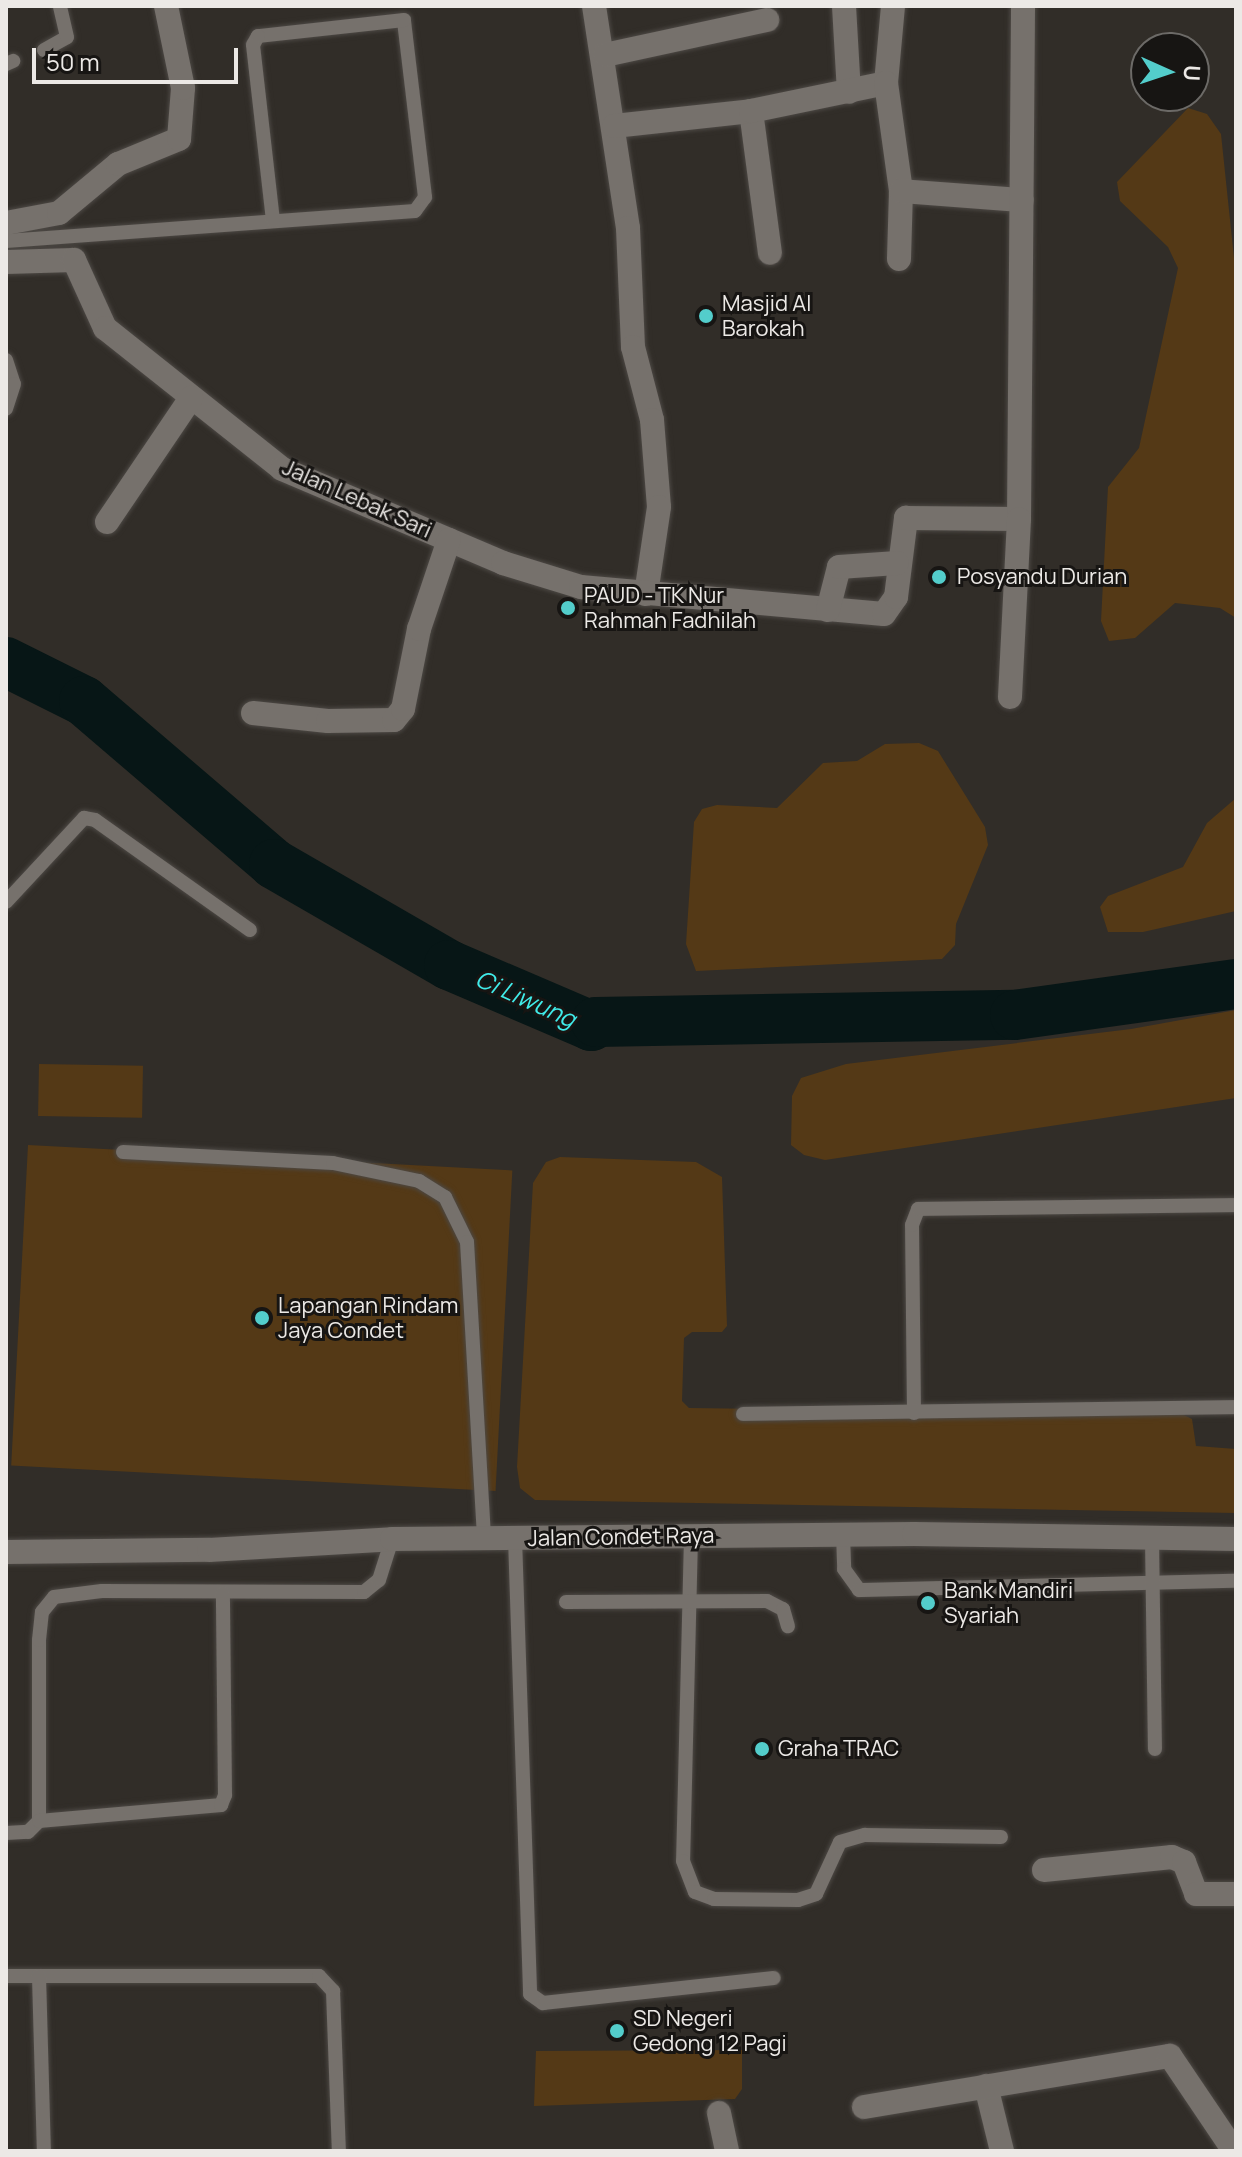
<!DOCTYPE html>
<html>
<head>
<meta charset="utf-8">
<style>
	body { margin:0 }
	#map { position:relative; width:1242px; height:2157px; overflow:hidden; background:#312d28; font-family:Manrope,sans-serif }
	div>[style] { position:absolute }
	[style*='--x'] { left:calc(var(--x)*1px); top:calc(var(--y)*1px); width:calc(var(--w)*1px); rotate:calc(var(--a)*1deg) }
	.green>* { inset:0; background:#543916; transform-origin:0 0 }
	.river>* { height:50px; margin:-25px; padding:0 25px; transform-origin:25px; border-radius:25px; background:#071616 }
	.roads { filter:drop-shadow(0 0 2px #4c4844) drop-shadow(0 0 2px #4c4844) }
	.lane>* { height:14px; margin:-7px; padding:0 7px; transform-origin:7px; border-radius:7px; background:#76716c }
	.street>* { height:24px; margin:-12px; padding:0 12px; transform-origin:12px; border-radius:12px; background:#76716c }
	.secondary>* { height:24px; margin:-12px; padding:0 12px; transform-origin:12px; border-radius:12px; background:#76716c }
	.dots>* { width:22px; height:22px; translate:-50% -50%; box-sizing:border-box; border:4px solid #171513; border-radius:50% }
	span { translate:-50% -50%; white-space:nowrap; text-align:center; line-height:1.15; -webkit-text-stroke:6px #171513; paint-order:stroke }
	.poi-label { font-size:22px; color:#ece9e6 }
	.left { translate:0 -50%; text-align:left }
	.street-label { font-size:22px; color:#ece9e6 }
	.water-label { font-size:24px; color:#40ebe9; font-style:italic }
	.frame { position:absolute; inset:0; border:8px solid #ece9e6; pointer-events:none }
	.north { position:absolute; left:1130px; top:32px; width:80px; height:80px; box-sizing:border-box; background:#171513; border:2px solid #6c6a67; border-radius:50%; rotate:93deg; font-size:22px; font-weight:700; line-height:32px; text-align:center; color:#ece9e6 }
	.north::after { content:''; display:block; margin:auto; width:28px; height:36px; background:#53cdcb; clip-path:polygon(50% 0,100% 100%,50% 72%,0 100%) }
	.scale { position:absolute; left:32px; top:48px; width:206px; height:36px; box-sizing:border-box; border:4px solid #ece9e6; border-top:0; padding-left:10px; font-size:24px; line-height:28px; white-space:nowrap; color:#ece9e6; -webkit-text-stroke:6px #171513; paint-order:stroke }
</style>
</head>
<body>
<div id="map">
	<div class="green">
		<div style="clip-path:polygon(1188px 108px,1207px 114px,1221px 134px,1236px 277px,1236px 618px,1220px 608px,1175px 603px,1135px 638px,1109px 641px,1101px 621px,1108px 487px,1139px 448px,1178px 268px,1168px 247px,1120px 201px,1117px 182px)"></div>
		<div style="clip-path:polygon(919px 743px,938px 751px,985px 827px,988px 845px,956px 924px,955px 945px,942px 959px,696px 971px,686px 944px,694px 822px,702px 809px,717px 805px,777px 808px,823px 763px,857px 761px,885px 744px)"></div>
		<div style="clip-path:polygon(1236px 798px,1236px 911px,1143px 932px,1108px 932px,1100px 907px,1108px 896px,1183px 867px,1207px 823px)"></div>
		<div style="clip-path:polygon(1236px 1010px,1236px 1098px,825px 1160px,804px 1155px,791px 1145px,792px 1096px,801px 1078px,846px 1064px,1131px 1029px)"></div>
		<div style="left:39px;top:1064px;width:104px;height:52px;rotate:1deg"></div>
		<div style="left:28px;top:1145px;width:485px;height:321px;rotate:3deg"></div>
		<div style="clip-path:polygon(560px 1157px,696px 1162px,722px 1177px,727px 1326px,722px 1332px,692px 1332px,684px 1338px,682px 1401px,689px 1408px,1184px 1415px,1192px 1419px,1196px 1446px,1236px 1449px,1236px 1513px,535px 1500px,520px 1488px,517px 1467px,533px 1183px,546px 1162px)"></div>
		<div style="clip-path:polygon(742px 2050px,742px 2089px,735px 2099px,534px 2106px,536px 2051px)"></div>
	</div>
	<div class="river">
		<div style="--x:6;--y:662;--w:87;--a:26.6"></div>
		<div style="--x:84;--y:701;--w:250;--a:40.6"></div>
		<div style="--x:274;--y:864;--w:202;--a:30"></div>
		<div style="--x:449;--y:965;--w:155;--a:23.2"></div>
		<div style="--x:591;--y:1026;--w:6;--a:-39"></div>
		<div style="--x:596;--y:1022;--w:419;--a:-1"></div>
		<div style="--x:1015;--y:1015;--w:223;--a:-8"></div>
	</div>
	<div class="roads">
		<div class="lane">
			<div style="--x:44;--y:50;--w:26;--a:-29"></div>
			<div style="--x:67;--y:37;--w:32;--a:-103"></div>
			<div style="--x:6;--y:64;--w:8;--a:-23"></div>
			<div style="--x:6;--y:241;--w:410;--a:-4.2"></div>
			<div style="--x:415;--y:211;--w:17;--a:-54"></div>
			<div style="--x:425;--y:197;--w:178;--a:-96.8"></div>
			<div style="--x:404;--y:20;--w:147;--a:173.7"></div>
			<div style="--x:258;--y:36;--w:10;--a:119"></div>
			<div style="--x:253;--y:45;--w:177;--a:83.5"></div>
			<div style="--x:6;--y:360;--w:25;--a:72"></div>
			<div style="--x:14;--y:384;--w:26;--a:108"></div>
			<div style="--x:6;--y:902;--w:115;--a:-47.1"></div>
			<div style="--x:84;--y:818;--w:11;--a:10"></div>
			<div style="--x:95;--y:820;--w:190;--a:35.4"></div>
			<div style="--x:123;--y:1152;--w:210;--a:3"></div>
			<div style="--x:333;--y:1163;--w:88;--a:11.8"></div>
			<div style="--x:419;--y:1181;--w:31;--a:32"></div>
			<div style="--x:445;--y:1197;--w:50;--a:63.9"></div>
			<div style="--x:467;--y:1242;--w:297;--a:86.7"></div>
			<div style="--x:914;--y:1413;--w:188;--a:-90.6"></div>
			<div style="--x:912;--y:1225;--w:17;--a:-69"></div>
			<div style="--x:918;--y:1209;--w:318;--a:-0.7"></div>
			<div style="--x:743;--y:1414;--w:493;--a:-0.8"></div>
			<div style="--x:843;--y:1534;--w:35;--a:88"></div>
			<div style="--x:844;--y:1569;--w:26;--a:54"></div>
			<div style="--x:859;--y:1590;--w:377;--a:-1.4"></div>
			<div style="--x:691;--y:1537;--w:324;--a:91.4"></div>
			<div style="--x:683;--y:1861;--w:33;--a:69"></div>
			<div style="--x:695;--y:1892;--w:20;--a:20"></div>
			<div style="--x:714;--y:1899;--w:84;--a:0.7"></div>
			<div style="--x:798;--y:1900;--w:19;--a:-18"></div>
			<div style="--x:816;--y:1894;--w:57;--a:-65.2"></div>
			<div style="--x:840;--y:1842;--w:26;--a:-16"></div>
			<div style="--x:865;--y:1835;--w:136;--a:0.8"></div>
			<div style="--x:515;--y:1538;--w:456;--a:88.1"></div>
			<div style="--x:530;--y:1994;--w:16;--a:35"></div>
			<div style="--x:543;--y:2003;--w:232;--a:-6.2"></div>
			<div style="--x:1152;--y:1538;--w:211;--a:89.2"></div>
			<div style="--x:566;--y:1602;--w:201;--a:-0.3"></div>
			<div style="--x:767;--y:1601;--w:18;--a:27"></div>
			<div style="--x:783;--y:1609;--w:18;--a:74"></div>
			<div style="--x:39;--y:1821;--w:181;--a:-90"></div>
			<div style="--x:39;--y:1640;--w:28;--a:-84"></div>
			<div style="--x:42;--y:1612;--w:19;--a:-51"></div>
			<div style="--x:54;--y:1597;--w:48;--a:-7.1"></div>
			<div style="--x:102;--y:1591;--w:262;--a:0.2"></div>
			<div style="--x:364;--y:1592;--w:19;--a:-39"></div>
			<div style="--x:379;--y:1580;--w:43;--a:-72.4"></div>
			<div style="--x:6;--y:1833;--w:22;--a:-3"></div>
			<div style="--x:28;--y:1832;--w:16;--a:-45"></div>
			<div style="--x:39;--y:1821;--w:183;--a:-5"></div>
			<div style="--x:221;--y:1805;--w:11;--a:-68"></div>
			<div style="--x:225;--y:1795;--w:202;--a:-90.6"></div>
			<div style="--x:6;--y:1976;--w:313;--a:0"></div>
			<div style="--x:319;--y:1976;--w:21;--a:47"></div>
			<div style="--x:333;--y:1991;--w:160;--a:87.9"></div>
			<div style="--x:39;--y:1976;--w:175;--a:88.4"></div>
		</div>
		<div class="street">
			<div style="--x:594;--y:6;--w:225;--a:81.3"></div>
			<div style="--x:628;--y:228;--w:119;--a:87.6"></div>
			<div style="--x:633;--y:347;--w:75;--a:75.4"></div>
			<div style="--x:652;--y:420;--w:87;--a:85.4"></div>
			<div style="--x:659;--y:507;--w:88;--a:98.5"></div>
			<div style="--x:844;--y:6;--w:86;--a:86.7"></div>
			<div style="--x:605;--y:55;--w:166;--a:-12.2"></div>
			<div style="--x:886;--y:83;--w:77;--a:-84.8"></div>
			<div style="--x:751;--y:111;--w:143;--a:82.4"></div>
			<div style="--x:614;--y:126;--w:138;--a:-6.2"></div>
			<div style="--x:751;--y:111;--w:138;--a:-11.7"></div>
			<div style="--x:886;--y:83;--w:109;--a:82.1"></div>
			<div style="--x:901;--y:191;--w:68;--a:91.7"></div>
			<div style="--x:901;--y:191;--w:121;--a:4.3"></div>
			<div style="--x:6;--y:223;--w:54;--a:-10.7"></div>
			<div style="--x:59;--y:213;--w:77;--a:-39.7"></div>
			<div style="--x:118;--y:164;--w:66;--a:-22.3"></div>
			<div style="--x:179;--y:139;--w:51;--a:-85.5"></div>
			<div style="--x:183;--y:88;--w:84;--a:-101.7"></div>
			<div style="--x:6;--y:262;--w:68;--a:-1.7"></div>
			<div style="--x:74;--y:260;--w:75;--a:65.5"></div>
			<div style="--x:105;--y:328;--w:226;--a:38.5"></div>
			<div style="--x:282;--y:469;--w:240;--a:23"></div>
			<div style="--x:503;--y:563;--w:82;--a:17.1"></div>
			<div style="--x:581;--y:587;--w:304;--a:5.1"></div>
			<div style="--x:884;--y:614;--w:21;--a:-55"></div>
			<div style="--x:896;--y:597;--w:80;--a:-82.8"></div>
			<div style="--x:906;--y:518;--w:113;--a:0.5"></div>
			<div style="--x:1019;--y:519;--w:513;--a:-89.55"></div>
			<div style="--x:107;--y:522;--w:150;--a:-55.9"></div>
			<div style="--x:828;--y:610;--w:44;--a:-75.7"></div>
			<div style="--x:839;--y:567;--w:58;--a:-3.9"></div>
			<div style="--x:1010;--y:697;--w:178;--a:-87.1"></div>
			<div style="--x:253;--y:713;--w:75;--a:6.1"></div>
			<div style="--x:328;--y:721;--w:66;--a:-0.9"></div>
			<div style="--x:394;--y:720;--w:14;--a:-51"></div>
			<div style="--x:403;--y:709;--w:82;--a:-78.7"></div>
			<div style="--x:419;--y:629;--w:94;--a:-71.4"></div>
			<div style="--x:1044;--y:1870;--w:129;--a:-5.8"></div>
			<div style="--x:1172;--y:1857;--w:13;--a:23"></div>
			<div style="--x:1184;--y:1862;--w:34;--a:69"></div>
			<div style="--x:1196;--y:1894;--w:40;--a:0"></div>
			<div style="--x:986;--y:2086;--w:67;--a:76.2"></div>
			<div style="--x:864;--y:2107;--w:310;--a:-9.5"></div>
			<div style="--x:1170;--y:2056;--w:115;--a:56"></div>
			<div style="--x:719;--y:2113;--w:39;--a:78"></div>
		</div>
		<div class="secondary">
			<div style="--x:6;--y:1552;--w:203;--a:-0.6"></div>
			<div style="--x:209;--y:1550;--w:183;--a:-3.4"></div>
			<div style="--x:392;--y:1539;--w:522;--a:-0.55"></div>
			<div style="--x:914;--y:1534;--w:322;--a:0.9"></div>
		</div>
	</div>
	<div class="dots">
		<div style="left:706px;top:316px;background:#53cdcb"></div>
		<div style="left:939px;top:577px;background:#53cdcb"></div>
		<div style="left:568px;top:608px;background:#53cdcb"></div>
		<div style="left:262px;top:1318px;background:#53cdcb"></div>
		<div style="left:928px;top:1603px;background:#53cdcb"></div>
		<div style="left:762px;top:1749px;background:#53cdcb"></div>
		<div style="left:617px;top:2031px;background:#53cdcb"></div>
	</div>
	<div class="poi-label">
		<span class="left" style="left:722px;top:316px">Masjid Al<br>Barokah</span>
		<span class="left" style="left:957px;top:577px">Posyandu Durian</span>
		<span class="left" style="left:584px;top:608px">PAUD - TK Nur<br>Rahmah Fadhilah</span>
		<span class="left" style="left:278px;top:1318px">Lapangan Rindam<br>Jaya Condet</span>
		<span class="left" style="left:944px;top:1603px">Bank Mandiri<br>Syariah</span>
		<span class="left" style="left:778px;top:1749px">Graha TRAC</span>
		<span class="left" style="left:633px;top:2031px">SD Negeri<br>Gedong 12 Pagi</span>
	</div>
	<div class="street-label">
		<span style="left:357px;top:499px;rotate:24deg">Jalan Lebak Sari</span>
		<span style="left:621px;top:1537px;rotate:-1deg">Jalan Condet Raya</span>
	</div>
	<div class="water-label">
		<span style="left:526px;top:998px;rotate:24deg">Ci Liwung</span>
	</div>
	<div class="frame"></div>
	<div class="north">U</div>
	<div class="scale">50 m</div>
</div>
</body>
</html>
